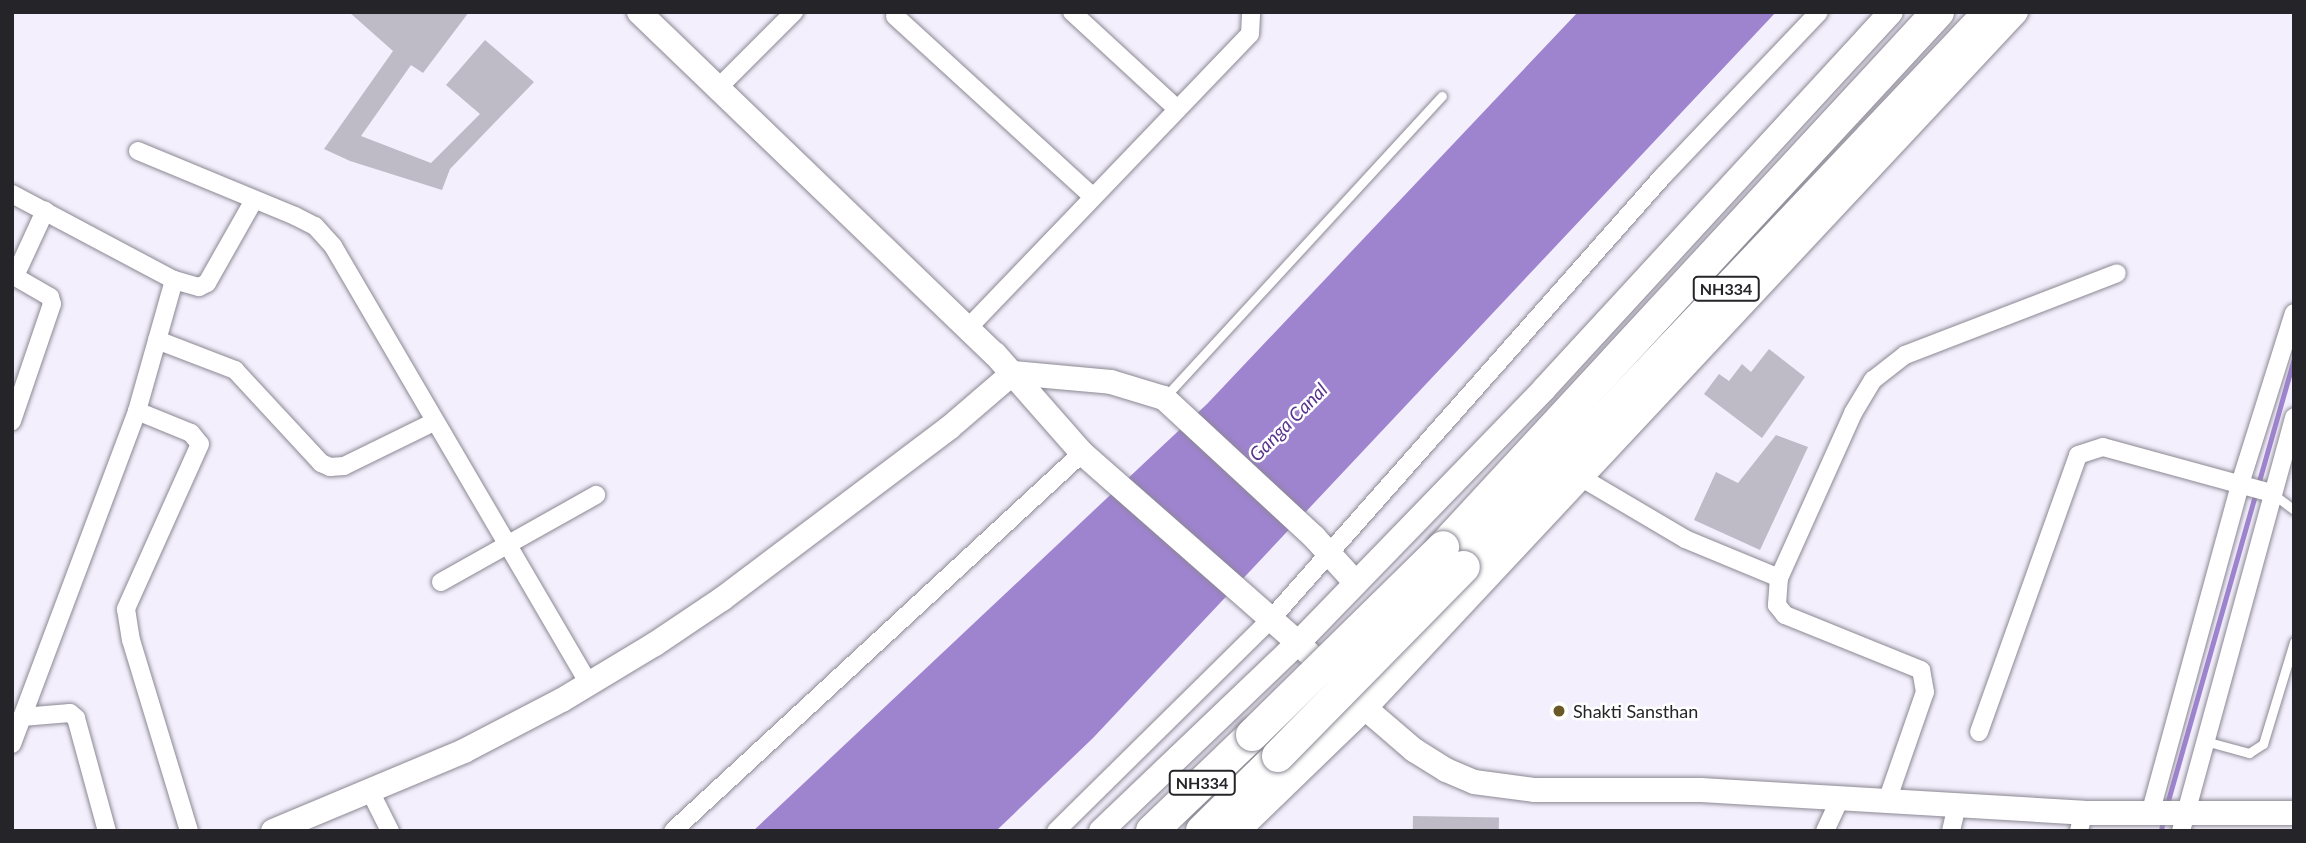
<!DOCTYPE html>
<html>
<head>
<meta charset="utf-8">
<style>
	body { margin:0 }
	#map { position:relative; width:2306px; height:843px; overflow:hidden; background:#f3effc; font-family:Lato,sans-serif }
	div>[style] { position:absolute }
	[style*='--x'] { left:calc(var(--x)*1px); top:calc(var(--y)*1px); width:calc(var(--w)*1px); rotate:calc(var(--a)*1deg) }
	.water>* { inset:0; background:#9e83ce }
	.stream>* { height:5px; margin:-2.5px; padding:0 2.5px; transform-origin:2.5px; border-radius:2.5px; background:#9e83ce }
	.building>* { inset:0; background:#bebbc7; transform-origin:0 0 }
	.roads { filter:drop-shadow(0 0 2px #8b8893) drop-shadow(0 0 2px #8b8893) }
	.lane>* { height:9px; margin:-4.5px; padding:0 4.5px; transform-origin:4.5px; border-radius:4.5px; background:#fff }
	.street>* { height:18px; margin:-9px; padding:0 9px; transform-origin:9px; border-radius:9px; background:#fff }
	.secondary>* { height:24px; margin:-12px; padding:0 12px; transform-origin:12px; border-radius:12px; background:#fff }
	.highway>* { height:32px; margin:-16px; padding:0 16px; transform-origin:16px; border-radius:16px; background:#fff }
	.bridges { filter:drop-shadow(0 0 2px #8b8893) drop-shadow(0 0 2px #8b8893) }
	.highway-bridge>* { height:32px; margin:-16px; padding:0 16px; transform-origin:16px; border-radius:16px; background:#fff }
	.dots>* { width:19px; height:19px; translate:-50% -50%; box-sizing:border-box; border:4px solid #fff; border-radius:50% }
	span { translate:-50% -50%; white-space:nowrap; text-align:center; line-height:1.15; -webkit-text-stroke:5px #fff; paint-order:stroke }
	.shield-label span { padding:2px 5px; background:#fff; border:2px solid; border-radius:5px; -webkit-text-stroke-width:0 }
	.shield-label { font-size:16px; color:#252429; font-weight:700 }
	.poi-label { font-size:18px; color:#252429 }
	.left { translate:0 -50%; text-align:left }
	.water-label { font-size:19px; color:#58328c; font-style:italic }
	.frame { position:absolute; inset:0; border:14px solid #252429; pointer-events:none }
</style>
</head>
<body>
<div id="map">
	<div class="water">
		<div style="clip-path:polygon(1578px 12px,1776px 12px,1093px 738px,996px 831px,753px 831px,1207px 404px)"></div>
	</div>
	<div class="stream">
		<div style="--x:2167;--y:804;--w:464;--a:-74.1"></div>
		<div style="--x:2161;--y:831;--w:6;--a:-81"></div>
	</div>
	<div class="building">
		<div style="clip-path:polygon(349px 12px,469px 12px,423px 73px,411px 65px,361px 136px,431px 163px,480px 114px,446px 85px,485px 40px,534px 82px,450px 169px,442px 190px,350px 161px,324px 149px,393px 51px)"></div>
		<div style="clip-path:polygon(1769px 349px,1805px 377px,1762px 438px,1704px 394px,1719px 374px,1729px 381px,1742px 364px,1751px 372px)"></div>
		<div style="clip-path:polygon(1776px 435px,1808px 447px,1760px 550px,1694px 520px,1716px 472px,1738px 483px)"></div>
		<div style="left:1413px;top:816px;width:86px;height:15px;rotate:1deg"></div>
	</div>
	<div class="roads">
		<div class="lane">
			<div style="--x:1165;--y:397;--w:409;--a:-47.4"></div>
			<div style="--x:2273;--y:494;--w:26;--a:37"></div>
			<div style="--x:2205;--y:741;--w:46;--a:15.3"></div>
			<div style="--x:2249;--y:753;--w:17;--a:-33"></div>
			<div style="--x:2263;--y:744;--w:107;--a:-73.1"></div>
		</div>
		<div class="street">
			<div style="--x:1072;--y:12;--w:143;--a:42.7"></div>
			<div style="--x:895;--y:16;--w:267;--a:42.4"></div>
			<div style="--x:720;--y:86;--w:105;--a:-45"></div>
			<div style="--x:138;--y:151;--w:170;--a:22.5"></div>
			<div style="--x:295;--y:216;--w:22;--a:27"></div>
			<div style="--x:315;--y:226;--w:27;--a:48"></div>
			<div style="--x:333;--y:246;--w:505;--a:59.68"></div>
			<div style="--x:12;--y:194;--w:183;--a:28"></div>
			<div style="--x:174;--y:280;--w:26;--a:16"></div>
			<div style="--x:199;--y:287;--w:9;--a:-27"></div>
			<div style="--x:207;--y:283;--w:95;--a:-60.5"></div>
			<div style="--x:12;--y:275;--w:44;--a:30.1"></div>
			<div style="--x:50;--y:297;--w:7;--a:74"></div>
			<div style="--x:52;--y:304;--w:124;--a:108.9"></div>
			<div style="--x:15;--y:276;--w:72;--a:-65.2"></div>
			<div style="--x:968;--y:328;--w:407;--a:-46.2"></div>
			<div style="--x:1250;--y:34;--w:22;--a:-87"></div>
			<div style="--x:157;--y:340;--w:84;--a:21"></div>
			<div style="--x:235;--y:370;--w:127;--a:47.2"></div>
			<div style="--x:321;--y:463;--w:10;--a:24"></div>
			<div style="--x:330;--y:467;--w:14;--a:-4"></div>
			<div style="--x:344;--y:466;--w:100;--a:-26.1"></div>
			<div style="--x:137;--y:411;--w:58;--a:22.2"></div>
			<div style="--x:191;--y:433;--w:14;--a:51"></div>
			<div style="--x:200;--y:444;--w:181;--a:114.2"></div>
			<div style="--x:126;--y:609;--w:31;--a:81"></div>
			<div style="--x:131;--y:640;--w:200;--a:73.1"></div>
			<div style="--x:1582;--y:478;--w:120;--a:30.6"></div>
			<div style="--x:1685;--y:539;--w:102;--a:22.5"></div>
			<div style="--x:441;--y:582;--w:178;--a:-29.3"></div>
			<div style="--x:22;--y:717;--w:48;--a:-4.8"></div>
			<div style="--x:70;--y:713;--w:8;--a:40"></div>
			<div style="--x:76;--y:718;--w:117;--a:74.7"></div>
			<div style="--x:1979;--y:732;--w:294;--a:-70.3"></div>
			<div style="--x:2078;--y:455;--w:26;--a:-18"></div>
			<div style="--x:2103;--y:447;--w:167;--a:15.3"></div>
			<div style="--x:12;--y:744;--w:356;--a:-69.4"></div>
			<div style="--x:137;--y:411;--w:136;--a:-74.2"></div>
			<div style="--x:370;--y:791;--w:45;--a:63.4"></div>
			<div style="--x:1887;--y:801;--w:115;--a:-70.8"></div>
			<div style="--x:1925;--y:692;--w:22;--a:-100"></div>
			<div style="--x:1921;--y:670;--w:147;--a:-158"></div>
			<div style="--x:1785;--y:615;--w:13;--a:-129"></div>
			<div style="--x:1777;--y:605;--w:27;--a:-86"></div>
			<div style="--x:1779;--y:578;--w:181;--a:-65.8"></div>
			<div style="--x:1853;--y:413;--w:39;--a:-59"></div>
			<div style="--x:1873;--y:380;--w:41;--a:-38"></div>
			<div style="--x:1905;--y:355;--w:227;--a:-21.1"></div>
			<div style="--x:2150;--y:814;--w:342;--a:-74.7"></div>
			<div style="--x:2240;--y:484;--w:179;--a:-72.5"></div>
			<div style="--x:673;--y:831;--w:557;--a:-42.74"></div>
			<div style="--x:1056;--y:831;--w:302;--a:-44.6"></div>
			<div style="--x:1271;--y:619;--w:592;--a:-48.5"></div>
			<div style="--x:1663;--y:176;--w:226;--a:-46.4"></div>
			<div style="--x:1825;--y:831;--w:35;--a:-65"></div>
			<div style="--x:1951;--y:831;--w:28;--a:-77"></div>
			<div style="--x:2079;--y:831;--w:18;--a:-77"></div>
			<div style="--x:2181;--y:831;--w:429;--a:-74.7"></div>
		</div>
		<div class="secondary">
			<div style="--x:639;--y:12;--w:494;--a:43.9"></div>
			<div style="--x:995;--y:354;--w:132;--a:48.7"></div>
			<div style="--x:1082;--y:453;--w:288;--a:41.3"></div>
			<div style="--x:1298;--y:643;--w:93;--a:44.1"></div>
			<div style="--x:1365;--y:708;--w:65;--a:40.6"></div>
			<div style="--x:1414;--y:750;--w:38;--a:32"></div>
			<div style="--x:1446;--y:770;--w:30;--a:23"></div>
			<div style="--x:1474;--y:782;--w:62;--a:7.5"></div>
			<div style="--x:1535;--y:790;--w:166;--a:0"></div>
			<div style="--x:1701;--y:790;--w:383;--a:3.4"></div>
			<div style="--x:2083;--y:813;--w:211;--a:0"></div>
			<div style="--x:273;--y:831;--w:207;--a:-22.7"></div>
			<div style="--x:464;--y:751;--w:110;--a:-27.5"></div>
			<div style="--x:562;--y:700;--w:109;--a:-31.1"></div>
			<div style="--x:655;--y:644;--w:81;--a:-33.9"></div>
			<div style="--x:722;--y:599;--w:284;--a:-37"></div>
			<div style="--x:949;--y:428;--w:84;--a:-40.7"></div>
			<div style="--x:1013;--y:373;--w:98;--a:5.2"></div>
			<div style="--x:1111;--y:382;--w:55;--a:16.8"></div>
			<div style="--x:1164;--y:398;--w:205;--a:42.8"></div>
			<div style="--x:1314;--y:537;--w:62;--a:47.6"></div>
			<div style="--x:1101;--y:831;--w:272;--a:-43.7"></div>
			<div style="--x:1298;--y:643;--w:354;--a:-45.9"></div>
			<div style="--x:1544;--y:389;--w:512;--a:-47.37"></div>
			<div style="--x:1238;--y:831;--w:177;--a:-44.1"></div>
			<div style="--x:1365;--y:708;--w:953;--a:-46.91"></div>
		</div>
		<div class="highway">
			<div style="--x:1443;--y:547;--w:729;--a:-47.22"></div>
			<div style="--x:1464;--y:567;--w:765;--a:-46.54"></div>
			<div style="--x:1152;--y:831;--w:139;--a:-43.8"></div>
			<div style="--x:1202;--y:831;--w:107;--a:-44.6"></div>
		</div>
	</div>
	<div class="bridges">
		<div class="highway-bridge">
			<div style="--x:1252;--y:735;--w:268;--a:-44.5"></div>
			<div style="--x:1278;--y:756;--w:265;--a:-45.5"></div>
		</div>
	</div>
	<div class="dots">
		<div style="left:1559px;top:711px;background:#6a5826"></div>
	</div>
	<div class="shield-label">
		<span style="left:1726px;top:289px">NH334</span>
		<span style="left:1202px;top:783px">NH334</span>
	</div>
	<div class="poi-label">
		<span class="left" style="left:1573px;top:711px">Shakti Sansthan</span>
	</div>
	<div class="water-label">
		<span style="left:1288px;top:422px;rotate:-45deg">Ganga Canal</span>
	</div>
	<div class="frame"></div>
</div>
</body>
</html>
